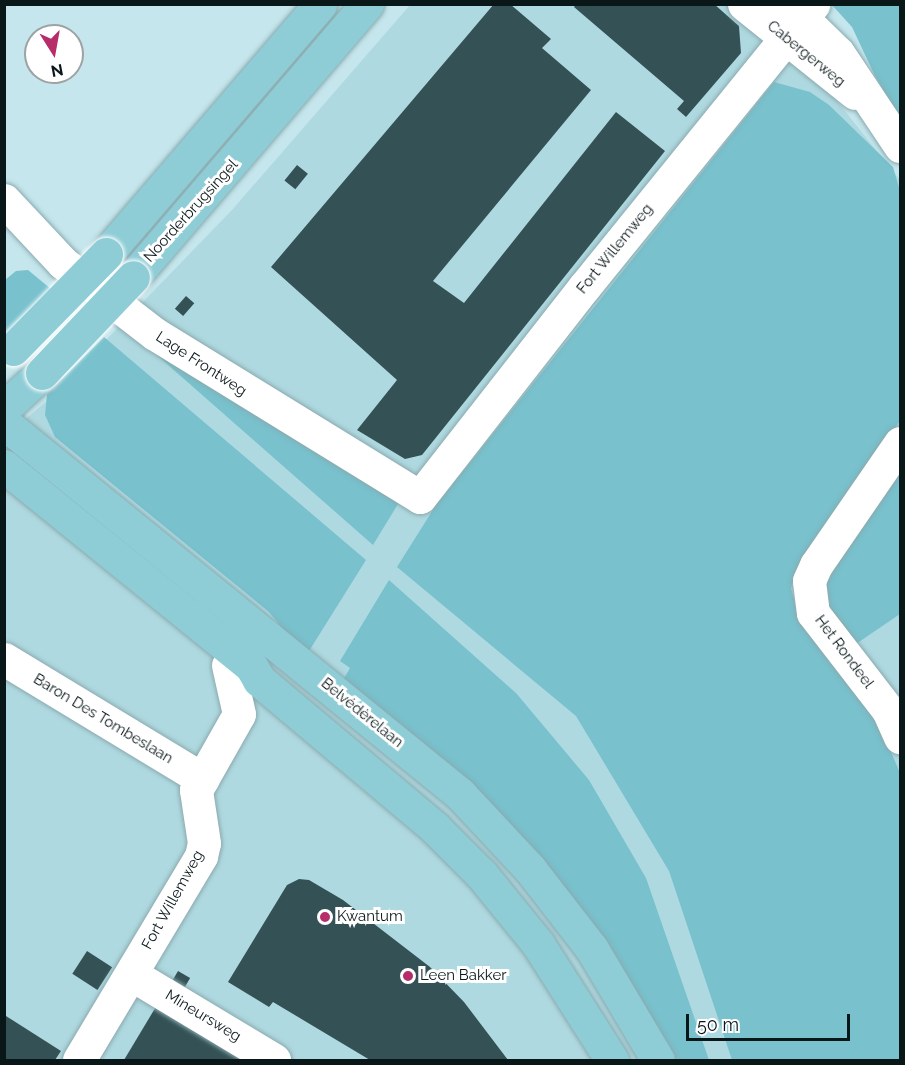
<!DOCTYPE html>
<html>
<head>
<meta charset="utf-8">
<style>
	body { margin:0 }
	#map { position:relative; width:905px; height:1065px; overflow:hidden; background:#c4e6ec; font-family:Raleway,sans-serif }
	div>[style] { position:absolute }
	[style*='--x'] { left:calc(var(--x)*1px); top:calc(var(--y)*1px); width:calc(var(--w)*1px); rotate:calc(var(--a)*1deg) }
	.built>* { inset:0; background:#afd9e0 }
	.green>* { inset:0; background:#78c1cd }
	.building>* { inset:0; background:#345256; transform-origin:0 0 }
	.roads { filter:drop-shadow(0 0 2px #8aaaaf) drop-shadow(0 0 2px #8aaaaf) }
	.minor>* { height:33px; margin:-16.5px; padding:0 16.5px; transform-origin:16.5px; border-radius:16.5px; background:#fff }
	.major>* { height:33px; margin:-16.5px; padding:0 16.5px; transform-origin:16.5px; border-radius:16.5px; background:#8ecdd6 }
	.bridges { filter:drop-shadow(0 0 2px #fff) drop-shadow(0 0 2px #fff) }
	.major-bridge>* { height:33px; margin:-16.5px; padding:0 16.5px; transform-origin:16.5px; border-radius:16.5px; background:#8ecdd6 }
	.dots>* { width:16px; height:16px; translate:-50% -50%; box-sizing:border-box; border:3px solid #fff; border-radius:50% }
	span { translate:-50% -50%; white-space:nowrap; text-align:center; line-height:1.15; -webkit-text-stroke:6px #fff; paint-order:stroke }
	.street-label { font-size:15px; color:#0a1719 }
	.poi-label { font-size:15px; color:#0a1719 }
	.left { translate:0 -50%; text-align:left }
	.frame { position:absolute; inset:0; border:6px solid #0a1719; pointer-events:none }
	.north { position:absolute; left:24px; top:24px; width:60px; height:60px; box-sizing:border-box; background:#fff; border:2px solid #9da2a3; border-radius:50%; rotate:169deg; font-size:16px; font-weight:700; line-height:24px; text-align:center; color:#0a1719 }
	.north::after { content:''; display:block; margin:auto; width:21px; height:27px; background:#b62d6a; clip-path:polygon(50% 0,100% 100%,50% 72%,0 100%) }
	.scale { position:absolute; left:686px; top:1014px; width:164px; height:27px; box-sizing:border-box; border:3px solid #0a1719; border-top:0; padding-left:8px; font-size:18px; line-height:21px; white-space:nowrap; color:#0a1719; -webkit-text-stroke:4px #fff; paint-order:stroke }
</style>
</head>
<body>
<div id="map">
	<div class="built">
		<div style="clip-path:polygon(410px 5px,738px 5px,821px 81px,900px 180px,900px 1060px,5px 1060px,5px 436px,47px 401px,232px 210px)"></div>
	</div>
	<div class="green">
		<div style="clip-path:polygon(832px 5px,900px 5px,900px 118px,875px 76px,852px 27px)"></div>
		<div style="clip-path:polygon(774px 82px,810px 92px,829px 105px,893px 167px,900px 191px,900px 421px,804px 556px,791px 588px,800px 623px,876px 717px,900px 773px,900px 1060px,732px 1060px,669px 871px,576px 716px,397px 567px,436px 505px)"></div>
		<div style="clip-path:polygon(28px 270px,51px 289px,5px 337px,5px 280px,16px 271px)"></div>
		<div style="clip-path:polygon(134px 335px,401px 499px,373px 545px)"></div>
		<div style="clip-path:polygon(104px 337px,366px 560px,309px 651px,287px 634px,269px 612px,55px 437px,45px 415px,47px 394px)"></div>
		<div style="clip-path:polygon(900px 464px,900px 614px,850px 648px,827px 607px,824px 588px,830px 562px)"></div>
		<div style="clip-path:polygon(389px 580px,516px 693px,589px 780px,646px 878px,709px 1060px,672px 1060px,651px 1021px,343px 680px,350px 668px,340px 661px)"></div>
	</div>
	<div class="building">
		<div style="clip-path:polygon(494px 4px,510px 4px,551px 39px,542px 48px,591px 90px,433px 281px,464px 303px,616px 112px,665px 151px,422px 455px,405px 459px,357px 430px,397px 380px,271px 267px)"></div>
		<div style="clip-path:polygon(576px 4px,714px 4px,739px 26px,741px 53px,686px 117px,677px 109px,684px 101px,574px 7px)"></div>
		<div style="left:297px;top:165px;width:14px;height:20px;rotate:39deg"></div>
		<div style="left:186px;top:296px;width:11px;height:17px;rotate:41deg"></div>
		<div style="clip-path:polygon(299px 879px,309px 880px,343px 900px,430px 967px,464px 1002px,508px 1060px,370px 1060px,273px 1002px,269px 1007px,228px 982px,287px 885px)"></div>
		<div style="left:87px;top:951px;width:30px;height:27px;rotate:33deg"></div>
		<div style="left:178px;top:971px;width:14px;height:14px;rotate:30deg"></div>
		<div style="clip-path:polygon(157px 1005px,249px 1060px,124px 1060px)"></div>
		<div style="clip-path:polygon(6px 1016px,61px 1051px,55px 1060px,5px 1060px)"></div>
	</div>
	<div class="roads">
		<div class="minor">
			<div style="--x:744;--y:4;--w:142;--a:38.7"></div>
			<div style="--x:788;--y:4;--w:70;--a:44.4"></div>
			<div style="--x:838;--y:53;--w:112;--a:56.3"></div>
			<div style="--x:4;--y:200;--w:86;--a:46.9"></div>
			<div style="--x:63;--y:263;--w:116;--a:37.7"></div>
			<div style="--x:155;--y:334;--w:311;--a:31.6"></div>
			<div style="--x:420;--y:497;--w:268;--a:-52"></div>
			<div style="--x:585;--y:286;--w:363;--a:-51"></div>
			<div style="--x:900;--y:443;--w:148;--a:124.5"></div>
			<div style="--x:816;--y:565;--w:17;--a:114"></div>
			<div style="--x:809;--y:581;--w:32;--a:83"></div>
			<div style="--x:813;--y:613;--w:123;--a:52.3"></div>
			<div style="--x:888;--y:710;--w:30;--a:66"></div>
			<div style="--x:4;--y:659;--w:232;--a:31.2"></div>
			<div style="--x:131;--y:974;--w:167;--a:31"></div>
			<div style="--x:79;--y:1060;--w:238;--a:-59.1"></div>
			<div style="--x:201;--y:856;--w:13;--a:-77"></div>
			<div style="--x:204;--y:843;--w:54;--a:-98.6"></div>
			<div style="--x:196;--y:790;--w:87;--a:-60.5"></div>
			<div style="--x:239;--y:714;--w:50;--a:-102.7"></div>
		</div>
		<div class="major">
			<div style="--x:106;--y:254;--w:329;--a:-49.4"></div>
			<div style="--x:133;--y:277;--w:360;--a:-49.4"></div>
			<div style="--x:4;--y:408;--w:52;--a:-42.6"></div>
			<div style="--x:4;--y:423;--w:588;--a:39.13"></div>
			<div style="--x:460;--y:794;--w:103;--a:47"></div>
			<div style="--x:530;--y:869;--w:101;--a:52.2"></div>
			<div style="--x:592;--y:949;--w:129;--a:59.3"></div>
			<div style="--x:4;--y:466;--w:318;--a:39"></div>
			<div style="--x:251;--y:666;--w:16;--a:60"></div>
			<div style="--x:259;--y:680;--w:229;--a:40"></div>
			<div style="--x:434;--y:827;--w:68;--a:45"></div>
			<div style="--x:482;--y:875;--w:89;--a:50.9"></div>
			<div style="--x:538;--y:944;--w:138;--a:57.5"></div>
		</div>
	</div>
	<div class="bridges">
		<div class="major-bridge">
			<div style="--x:13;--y:349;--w:133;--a:-45.6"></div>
			<div style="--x:42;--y:373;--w:132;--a:-46.5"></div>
		</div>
	</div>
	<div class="dots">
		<div style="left:325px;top:917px;background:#b62d6a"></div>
		<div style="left:408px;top:976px;background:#b62d6a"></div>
	</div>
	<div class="street-label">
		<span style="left:806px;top:54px;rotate:39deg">Cabergerweg</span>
		<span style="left:191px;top:211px;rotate:-48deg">Noorderbrugsingel</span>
		<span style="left:615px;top:249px;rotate:-51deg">Fort Willemweg</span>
		<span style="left:201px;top:364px;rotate:33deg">Lage Frontweg</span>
		<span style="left:844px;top:652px;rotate:53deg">Het Rondeel</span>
		<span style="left:362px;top:713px;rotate:39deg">Belvédèrelaan</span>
		<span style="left:103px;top:719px;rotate:31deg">Baron Des Tombeslaan</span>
		<span style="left:173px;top:900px;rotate:-61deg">Fort Willemweg</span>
		<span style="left:203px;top:1016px;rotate:31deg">Mineursweg</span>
	</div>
	<div class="poi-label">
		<span class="left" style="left:337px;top:917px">Kwantum</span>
		<span class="left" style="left:420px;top:976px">Leen Bakker</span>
	</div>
	<div class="frame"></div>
	<div class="north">N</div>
	<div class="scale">50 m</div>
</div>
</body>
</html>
